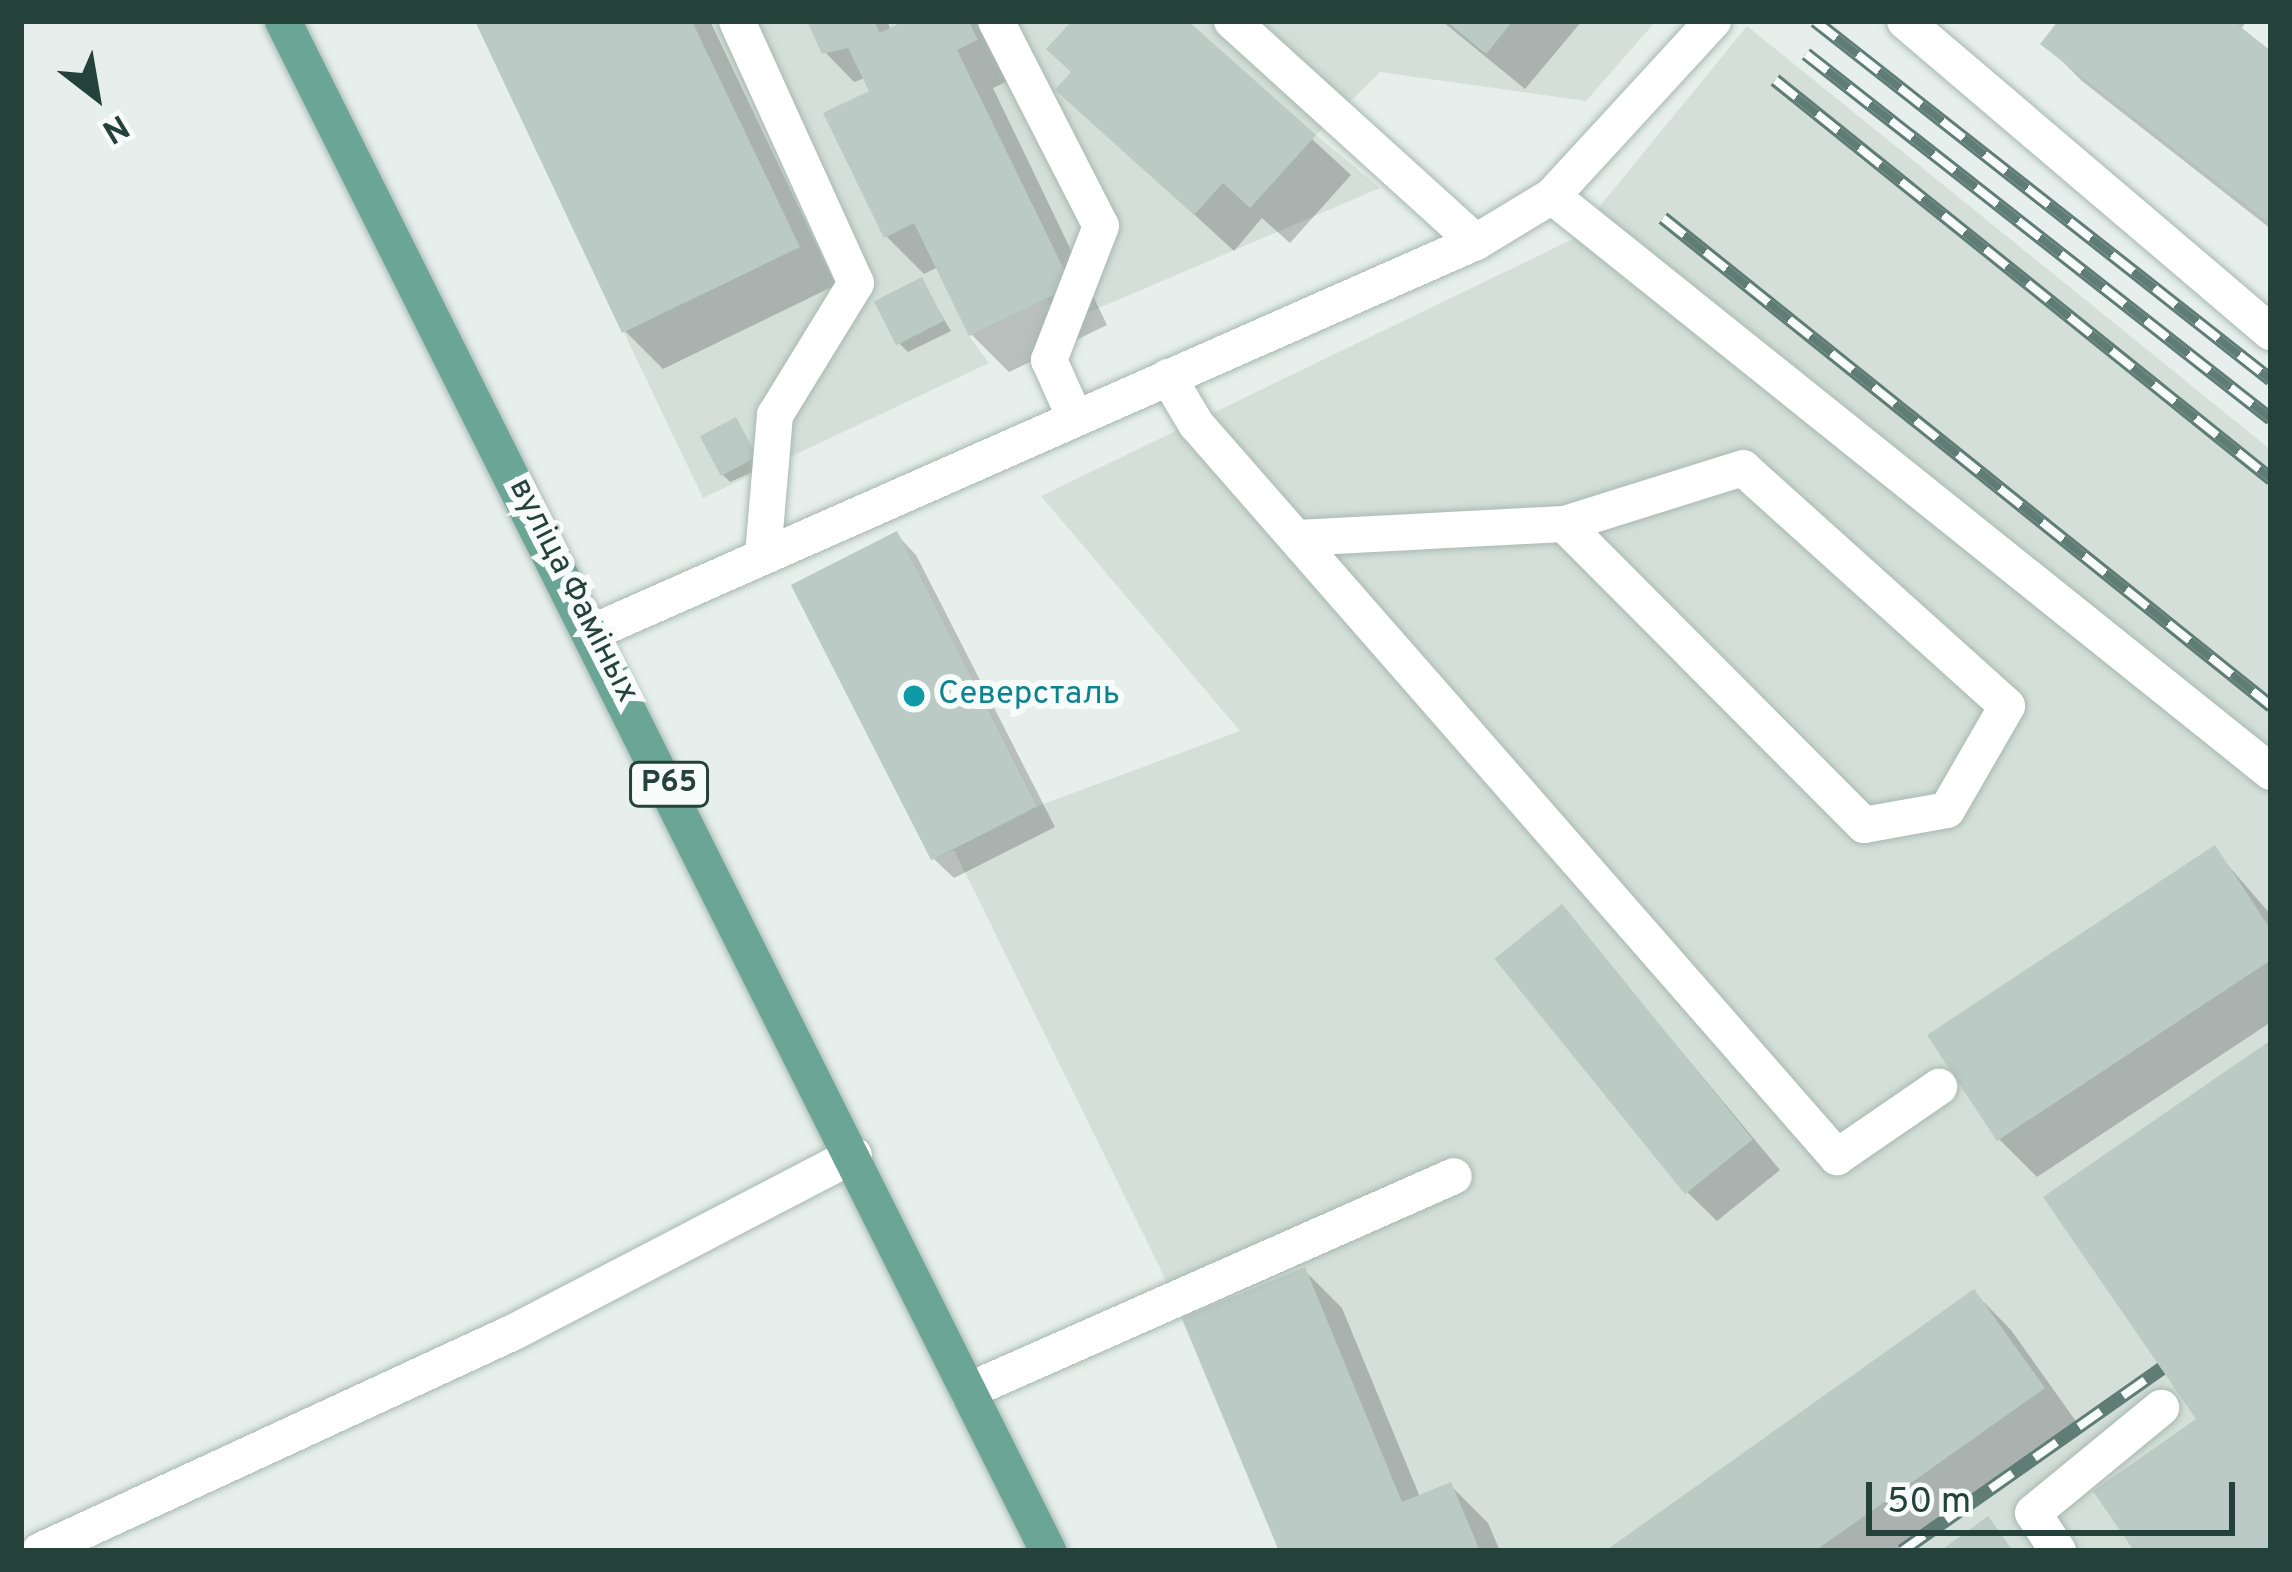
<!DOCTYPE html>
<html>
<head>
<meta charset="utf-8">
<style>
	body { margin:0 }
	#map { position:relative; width:2292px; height:1572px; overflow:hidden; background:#e6efeb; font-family:Overpass,sans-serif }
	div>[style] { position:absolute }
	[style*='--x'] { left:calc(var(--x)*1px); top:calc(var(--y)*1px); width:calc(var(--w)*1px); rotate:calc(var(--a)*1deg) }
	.built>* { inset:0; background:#d4dfda }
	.shadow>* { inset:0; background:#0003 }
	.building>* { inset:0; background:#bbcac4; transform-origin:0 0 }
	.roads { filter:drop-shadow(0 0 3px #a8b8b2) drop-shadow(0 0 3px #a8b8b2) }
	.minor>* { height:36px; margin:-18px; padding:0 18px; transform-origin:18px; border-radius:18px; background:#fff }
	.major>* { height:36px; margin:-18px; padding:0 18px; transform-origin:18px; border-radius:18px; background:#6aa596 }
	.rail>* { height:14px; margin-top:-7px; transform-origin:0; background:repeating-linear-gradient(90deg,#f7fbf9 0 27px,#5f7d75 0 54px); box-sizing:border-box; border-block:3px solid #5f7d75 }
	.dots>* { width:33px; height:33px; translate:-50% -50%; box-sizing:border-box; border:6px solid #f7fbf9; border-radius:50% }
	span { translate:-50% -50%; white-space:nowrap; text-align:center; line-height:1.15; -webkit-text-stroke:12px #f7fbf9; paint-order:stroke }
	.shield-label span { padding:3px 9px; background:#f7fbf9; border:3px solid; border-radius:9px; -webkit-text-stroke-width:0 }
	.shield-label { font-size:30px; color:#24423a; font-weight:700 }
	.street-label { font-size:33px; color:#24423a }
	.culture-label { font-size:33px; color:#0d838f }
	.left { translate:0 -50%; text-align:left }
	.frame { position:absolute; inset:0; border:24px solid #24423a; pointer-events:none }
	.north { position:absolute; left:36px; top:36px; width:120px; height:120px; -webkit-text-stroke:9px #f7fbf9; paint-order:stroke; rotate:149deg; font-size:33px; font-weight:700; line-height:48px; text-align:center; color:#24423a }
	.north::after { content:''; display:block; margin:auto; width:42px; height:54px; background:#24423a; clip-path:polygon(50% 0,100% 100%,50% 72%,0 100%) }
	.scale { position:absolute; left:1866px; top:1482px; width:369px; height:54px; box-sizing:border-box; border:6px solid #24423a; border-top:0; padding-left:15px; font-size:36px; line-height:42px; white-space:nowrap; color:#24423a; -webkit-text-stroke:9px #f7fbf9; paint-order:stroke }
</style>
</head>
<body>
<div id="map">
	<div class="built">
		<div style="clip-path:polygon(475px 21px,1656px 21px,1586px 101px,1380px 72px,1316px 135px,1380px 188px,1059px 325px,1047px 298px,969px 336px,989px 363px,703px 498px)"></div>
		<div style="clip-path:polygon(1747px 26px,2271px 450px,2271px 1551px,1279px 1551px,1160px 1268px,954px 850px,931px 860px,791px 585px,897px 531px,1038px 806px,1240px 731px,1041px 496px,1573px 239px)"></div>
	</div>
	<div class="shadow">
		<div style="clip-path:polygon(479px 21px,710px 21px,836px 285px,663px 369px,625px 331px)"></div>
		<div style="clip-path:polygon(810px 21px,887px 21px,891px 30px,910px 21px,986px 21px,1014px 78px,993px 88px,1107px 325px,1009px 372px,971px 334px,938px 267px,924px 274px,886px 236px,873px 93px,865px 78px,854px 82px,825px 52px)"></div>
		<div style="clip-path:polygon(1075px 21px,1184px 21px,1351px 175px,1290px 243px,1262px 218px,1234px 251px,1059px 90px,1074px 73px)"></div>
		<div style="clip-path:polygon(1442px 21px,1582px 21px,1525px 89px)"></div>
		<div style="clip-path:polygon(2061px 21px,2247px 21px,2240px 30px,2271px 55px,2271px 229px,2082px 81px,2044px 43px)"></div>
		<div style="clip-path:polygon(921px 281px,951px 331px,908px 352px,899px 343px)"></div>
		<div style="clip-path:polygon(735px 421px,764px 467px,730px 482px,721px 473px)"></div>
		<div style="clip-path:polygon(897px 535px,916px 555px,1055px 827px,954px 878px,934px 859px,795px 587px)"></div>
		<div style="clip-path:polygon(2214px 849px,2271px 915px,2271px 1022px,2037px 1177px,1999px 1139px)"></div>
		<div style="clip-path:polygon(1562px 908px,1780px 1170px,1717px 1221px,1687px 1192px)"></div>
		<div style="clip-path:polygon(1304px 1270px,1342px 1308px,1420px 1497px,1450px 1485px,1488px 1523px,1500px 1551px,1282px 1551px)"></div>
		<div style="clip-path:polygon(1974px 1292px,2011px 1330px,2080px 1427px,1906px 1551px,1610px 1551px)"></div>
	</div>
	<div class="building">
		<div style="clip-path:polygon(475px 21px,692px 21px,800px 247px,622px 333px)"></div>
		<div style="clip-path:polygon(807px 21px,874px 21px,880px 33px,904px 21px,969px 21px,978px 40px,957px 50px,1072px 286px,969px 336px,914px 223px,884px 238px,823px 113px,869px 91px,848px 48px,822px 54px)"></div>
		<div style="clip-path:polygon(1072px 21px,1188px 21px,1316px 135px,1250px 208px,1223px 183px,1194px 215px,1055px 90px,1071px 72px,1046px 49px)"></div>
		<div style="clip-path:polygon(1446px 21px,1513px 21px,1486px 54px)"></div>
		<div style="clip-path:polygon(2058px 21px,2233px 21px,2271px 51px,2271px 224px,2040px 44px)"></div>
		<div style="left:922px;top:277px;width:49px;height:54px;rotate:63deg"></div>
		<div style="left:736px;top:417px;width:45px;height:41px;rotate:62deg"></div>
		<div style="left:897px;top:531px;width:309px;height:119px;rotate:63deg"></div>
		<div style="clip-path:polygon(2215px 845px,2271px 930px,2271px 960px,1997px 1141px,1927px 1035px)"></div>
		<div style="left:1562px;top:904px;width:303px;height:87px;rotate:51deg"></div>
		<div style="clip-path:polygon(2271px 1040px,2271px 1551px,2134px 1551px,2093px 1491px,2196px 1419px,2043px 1197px)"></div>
		<div style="clip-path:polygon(1305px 1267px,1402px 1502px,1451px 1482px,1480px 1551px,1279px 1551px,1182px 1318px)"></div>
		<div style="clip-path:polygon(1974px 1289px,2045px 1388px,1815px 1551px,1605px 1551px)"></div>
		<div style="clip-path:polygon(1988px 1516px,2013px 1551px,1940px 1551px)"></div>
	</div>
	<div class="roads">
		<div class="minor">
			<div style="--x:737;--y:21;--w:288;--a:65.6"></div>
			<div style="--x:856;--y:283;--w:155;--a:121.5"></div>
			<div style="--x:775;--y:415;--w:141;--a:94.9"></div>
			<div style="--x:996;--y:21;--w:230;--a:62.9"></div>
			<div style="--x:1101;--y:226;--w:144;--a:111.2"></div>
			<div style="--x:1049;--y:360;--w:64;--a:65.9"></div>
			<div style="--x:1232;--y:21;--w:329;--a:42.2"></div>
			<div style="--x:1905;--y:21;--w:480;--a:40.4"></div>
			<div style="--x:1552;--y:196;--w:921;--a:38.7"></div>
			<div style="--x:1168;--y:377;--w:55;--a:59.2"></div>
			<div style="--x:1196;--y:424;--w:974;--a:48.83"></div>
			<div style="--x:1837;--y:1157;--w:124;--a:-34.5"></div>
			<div style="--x:1297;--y:538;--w:267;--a:-3"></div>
			<div style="--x:1564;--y:524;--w:425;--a:45.1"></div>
			<div style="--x:1864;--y:825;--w:84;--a:-10.2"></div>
			<div style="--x:1947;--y:810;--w:120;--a:-60"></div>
			<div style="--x:2007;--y:706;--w:355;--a:-138"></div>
			<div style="--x:1743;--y:468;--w:188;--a:162.6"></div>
			<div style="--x:593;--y:632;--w:965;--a:-23.83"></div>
			<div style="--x:1476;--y:242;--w:89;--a:-31.2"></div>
			<div style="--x:1552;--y:196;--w:238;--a:-47.4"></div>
			<div style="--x:968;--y:1391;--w:531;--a:-23.86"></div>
			<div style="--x:40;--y:1551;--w:522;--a:-24.8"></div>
			<div style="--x:514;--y:1332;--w:383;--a:-27.5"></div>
			<div style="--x:2058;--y:1551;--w:45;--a:-123.3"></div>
			<div style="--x:2033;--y:1513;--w:166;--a:-39.4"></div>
		</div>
		<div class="major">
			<div style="--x:283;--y:21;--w:1711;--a:63.43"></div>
		</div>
	</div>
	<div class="rail">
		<div style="--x:1815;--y:21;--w:580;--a:38.21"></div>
		<div style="--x:1806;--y:54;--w:591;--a:38.13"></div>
		<div style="--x:1775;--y:80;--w:637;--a:38.81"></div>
		<div style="--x:1663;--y:218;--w:780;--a:38.75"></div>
		<div style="--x:1902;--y:1551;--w:317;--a:-35.1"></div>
	</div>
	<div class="dots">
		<div style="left:914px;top:696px;background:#0f9aa8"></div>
	</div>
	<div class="shield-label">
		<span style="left:669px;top:784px">Р65</span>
	</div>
	<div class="street-label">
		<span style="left:572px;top:591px;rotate:63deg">вуліца Фаміных</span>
	</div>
	<div class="culture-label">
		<span class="left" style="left:938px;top:696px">Северсталь</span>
	</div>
	<div class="frame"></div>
	<div class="north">N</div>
	<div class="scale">50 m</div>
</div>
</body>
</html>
